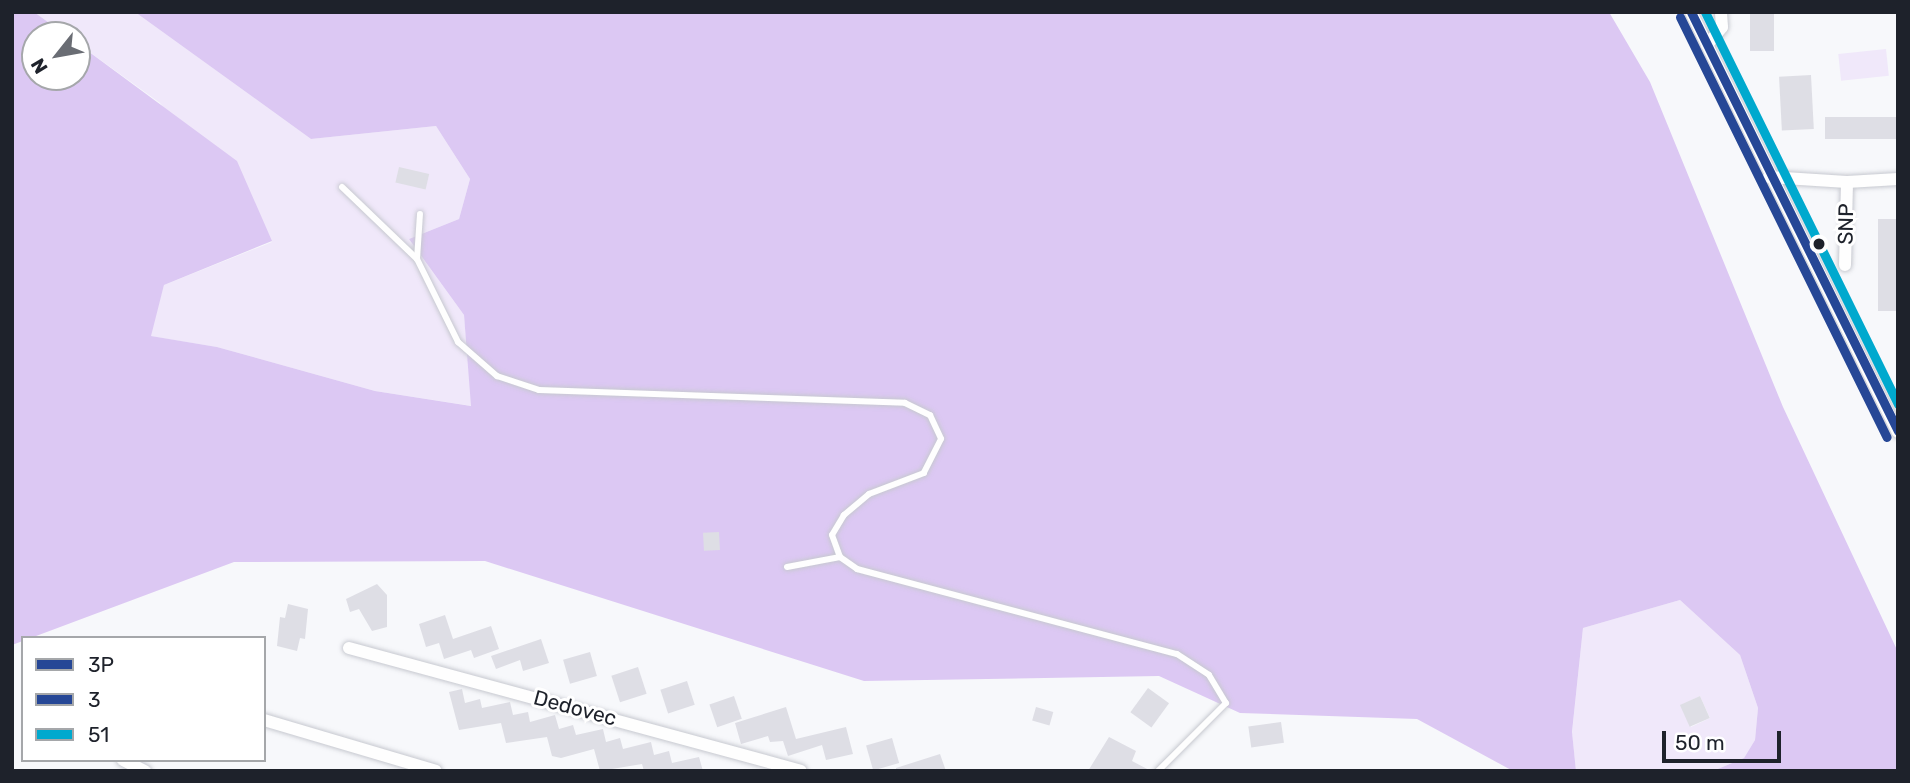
<!DOCTYPE html>
<html>
<head>
<meta charset="utf-8">
<style>
	body { margin:0 }
	#map { position:relative; width:1910px; height:783px; overflow:hidden; background:#f7f8fb; font-family:Rubik,sans-serif }
	div>[style] { position:absolute }
	[style*='--x'] { left:calc(var(--x)*1px); top:calc(var(--y)*1px); width:calc(var(--w)*1px); rotate:calc(var(--a)*1deg) }
	.green>* { inset:0; background:#f0e8fa; transform-origin:0 0 }
	.forest>* { inset:0; background:#dcc8f3 }
	.building>* { inset:0; background:#dedee5; transform-origin:0 0 }
	.roads { filter:drop-shadow(0 0 2px #c7c9d0) drop-shadow(0 0 2px #c7c9d0) }
	.service>* { height:6px; margin:-3px; padding:0 3px; transform-origin:3px; border-radius:3px; background:#fefefe }
	.minor>* { height:12px; margin:-6px; padding:0 6px; transform-origin:6px; border-radius:6px; background:#fefefe }
	.bus-1>* { height:9px; margin:-4.5px; padding:0 4.5px; transform-origin:4.5px; border-radius:4.5px; background:#264796 }
	.bus-2>* { height:9px; margin:-4.5px; padding:0 4.5px; transform-origin:4.5px; border-radius:4.5px; background:#264796 }
	.bus-3>* { height:9px; margin:-4.5px; padding:0 4.5px; transform-origin:4.5px; border-radius:4.5px; background:#00a9ce }
	.dots>* { width:19px; height:19px; translate:-50% -50%; box-sizing:border-box; border:4px solid #fff; border-radius:50% }
	span { translate:-50% -50%; white-space:nowrap; text-align:center; line-height:1.15; -webkit-text-stroke:6px #fff; paint-order:stroke }
	.street-label { font-size:21px; color:#1e222b }
	.frame { position:absolute; inset:0; border:14px solid #1e222b; pointer-events:none }
	.legend { position:absolute; left:21px; top:636px; width:245px; height:126px; box-sizing:border-box; background:#fff; border:2px solid #a5a7aa; margin:0; padding:9px 12px; list-style:none; font-size:21px; color:#1e222b }
	.legend li { display:flex; align-items:center; gap:14px; height:35px }
	.legend b { width:35px; border:2px solid #a5a7aa }
	.north { position:absolute; left:21px; top:21px; width:70px; height:70px; box-sizing:border-box; background:#fff; border:2px solid #a5a7aa; border-radius:50%; rotate:239deg; font-size:19px; font-weight:700; line-height:28px; text-align:center; color:#1e222b }
	.north::after { content:''; display:block; margin:auto; width:24px; height:32px; background:#6a6d74; clip-path:polygon(50% 0,100% 100%,50% 72%,0 100%) }
	.scale { position:absolute; left:1662px; top:731px; width:119px; height:32px; box-sizing:border-box; border:4px solid #1e222b; border-top:0; padding-left:9px; font-size:21px; line-height:24px; white-space:nowrap; color:#1e222b; -webkit-text-stroke:5px #fff; paint-order:stroke }
</style>
</head>
<body>
<div id="map">
	<div class="green">
		<div style="clip-path:polygon(34px 12px,135px 12px,311px 139px,436px 126px,470px 179px,459px 219px,409px 239px,464px 315px,472px 406px,375px 391px,217px 347px,150px 336px,164px 285px,272px 242px,160px 103px,77px 43px,77px 35px,66px 35px)"></div>
		<div style="left:1886px;top:49px;width:27px;height:48px;rotate:84deg"></div>
		<div style="clip-path:polygon(evenodd,1680px 600px,1740px 655px,1758px 708px,1755px 740px,1744px 758px,1713px 771px,1576px 771px,1572px 733px,1583px 628px,1680px 600px,1700px 696px,1710px 718px,1691px 727px,1681px 705px,1700px 696px)"></div>
	</div>
	<div class="forest">
		<div style="clip-path:polygon(12px 12px,34px 12px,66px 35px,35px 35px,35px 77px,77px 77px,77px 43px,237px 161px,272px 241px,164px 285px,151px 336px,217px 347px,375px 391px,471px 406px,464px 315px,409px 239px,459px 219px,470px 179px,436px 126px,311px 139px,135px 12px,1609px 12px,1650px 82px,1783px 407px,1898px 652px,1898px 771px,1713px 771px,1744px 758px,1755px 740px,1758px 708px,1740px 655px,1680px 600px,1583px 628px,1572px 732px,1576px 771px,1513px 771px,1417px 719px,1240px 713px,1159px 676px,864px 681px,485px 561px,234px 562px,12px 645px)"></div>
	</div>
	<div class="building">
		<div style="left:1750px;top:12px;width:24px;height:39px"></div>
		<div style="left:1811px;top:75px;width:54px;height:32px;rotate:87deg"></div>
		<div style="left:1898px;top:117px;width:22px;height:73px;rotate:90deg"></div>
		<div style="left:399px;top:167px;width:31px;height:16px;rotate:13deg"></div>
		<div style="left:1878px;top:219px;width:20px;height:92px"></div>
		<div style="left:719px;top:532px;width:18px;height:16px;rotate:87deg"></div>
		<div style="clip-path:polygon(377px 584px,387px 595px,387px 627px,372px 631px,359px 609px,350px 612px,346px 599px)"></div>
		<div style="clip-path:polygon(288px 604px,308px 609px,305px 639px,300px 638px,297px 651px,277px 646px,280px 617px,285px 618px)"></div>
		<div style="clip-path:polygon(445px 615px,453px 639px,491px 626px,499px 649px,474px 658px,471px 650px,444px 659px,439px 643px,426px 647px,419px 624px)"></div>
		<div style="clip-path:polygon(541px 639px,549px 663px,523px 671px,520px 660px,496px 669px,491px 656px)"></div>
		<div style="left:590px;top:652px;width:25px;height:28px;rotate:74deg"></div>
		<div style="left:638px;top:667px;width:28px;height:28px;rotate:72deg"></div>
		<div style="left:687px;top:681px;width:25px;height:28px;rotate:72deg"></div>
		<div style="left:1148px;top:688px;width:26px;height:30px;rotate:36deg"></div>
		<div style="clip-path:polygon(462px 689px,465px 703px,480px 699px,482px 708px,510px 702px,513px 715px,528px 712px,530px 722px,555px 715px,559px 729px,573px 725px,576px 735px,603px 729px,606px 742px,620px 738px,623px 749px,651px 742px,654px 755px,669px 751px,672px 763px,699px 757px,703px 771px,644px 771px,642px 764px,600px 771px,594px 749px,561px 758px,552px 756px,547px 737px,506px 743px,501px 723px,459px 730px,449px 692px)"></div>
		<div style="left:734px;top:696px;width:24px;height:26px;rotate:71deg"></div>
		<div style="left:1700px;top:696px;width:24px;height:22px;rotate:66deg"></div>
		<div style="clip-path:polygon(786px 707px,796px 739px,846px 727px,853px 754px,826px 760px,822px 745px,788px 756px,783px 741px,770px 742px,768px 736px,741px 744px,735px 723px)"></div>
		<div style="left:1036px;top:707px;width:18px;height:14px;rotate:16deg"></div>
		<div style="left:1281px;top:722px;width:21px;height:33px;rotate:82deg"></div>
		<div style="clip-path:polygon(1109px 737px,1136px 751px,1132px 761px,1151px 771px,1088px 771px)"></div>
		<div style="left:892px;top:738px;width:26px;height:27px;rotate:74deg"></div>
		<div style="clip-path:polygon(940px 754px,946px 771px,896px 771px,896px 768px)"></div>
	</div>
	<div class="roads">
		<div class="service">
			<div style="--x:342;--y:187;--w:104;--a:43.8"></div>
			<div style="--x:417;--y:259;--w:93;--a:63.7"></div>
			<div style="--x:458;--y:342;--w:52;--a:41.1"></div>
			<div style="--x:497;--y:376;--w:44;--a:18.4"></div>
			<div style="--x:539;--y:390;--w:366;--a:2"></div>
			<div style="--x:905;--y:403;--w:28;--a:26"></div>
			<div style="--x:930;--y:415;--w:26;--a:65"></div>
			<div style="--x:941;--y:439;--w:38;--a:117"></div>
			<div style="--x:924;--y:473;--w:59;--a:159.1"></div>
			<div style="--x:869;--y:494;--w:33;--a:140"></div>
			<div style="--x:844;--y:515;--w:23;--a:121"></div>
			<div style="--x:832;--y:535;--w:23;--a:70"></div>
			<div style="--x:840;--y:557;--w:21;--a:35"></div>
			<div style="--x:857;--y:569;--w:331;--a:14.9"></div>
			<div style="--x:1177;--y:654;--w:38;--a:33"></div>
			<div style="--x:1209;--y:675;--w:33;--a:59"></div>
			<div style="--x:1226;--y:703;--w:96;--a:135"></div>
			<div style="--x:417;--y:259;--w:45;--a:-86.2"></div>
			<div style="--x:787;--y:567;--w:54;--a:-10.7"></div>
		</div>
		<div class="minor">
			<div style="--x:1691;--y:12;--w:468;--a:63.8"></div>
			<div style="--x:1707;--y:45;--w:23;--a:-50"></div>
			<div style="--x:1722;--y:27;--w:15;--a:-94"></div>
			<div style="--x:1769;--y:177;--w:78;--a:3.7"></div>
			<div style="--x:1847;--y:182;--w:51;--a:-3.4"></div>
			<div style="--x:1845;--y:265;--w:83;--a:-88.6"></div>
			<div style="--x:349;--y:648;--w:468;--a:15.2"></div>
			<div style="--x:264;--y:720;--w:179;--a:16.5"></div>
			<div style="--x:123;--y:760;--w:25;--a:27"></div>
		</div>
	</div>
	<div class="bus-1">
		<div style="--x:1691;--y:12;--w:467;--a:63.7"></div>
	</div>
	<div class="bus-2">
		<div style="--x:1680;--y:17;--w:468;--a:63.8"></div>
	</div>
	<div class="bus-3">
		<div style="--x:1705;--y:12;--w:437;--a:63.8"></div>
	</div>
	<div class="dots">
		<div style="left:1819px;top:244px;background:#1e222b"></div>
	</div>
	<div class="street-label">
		<span style="left:1846px;top:224px;rotate:-89deg">SNP</span>
		<span style="left:575px;top:708px;rotate:15deg">Dedovec</span>
	</div>
	<div class="frame"></div>
	<ul class="legend">
	<li><b style="height:9px;background:#264796"></b>3P</li>
	<li><b style="height:9px;background:#264796"></b>3</li>
	<li><b style="height:9px;background:#00a9ce"></b>51</li>
	</ul>
	<div class="north">N</div>
	<div class="scale">50 m</div>
</div>
</body>
</html>
